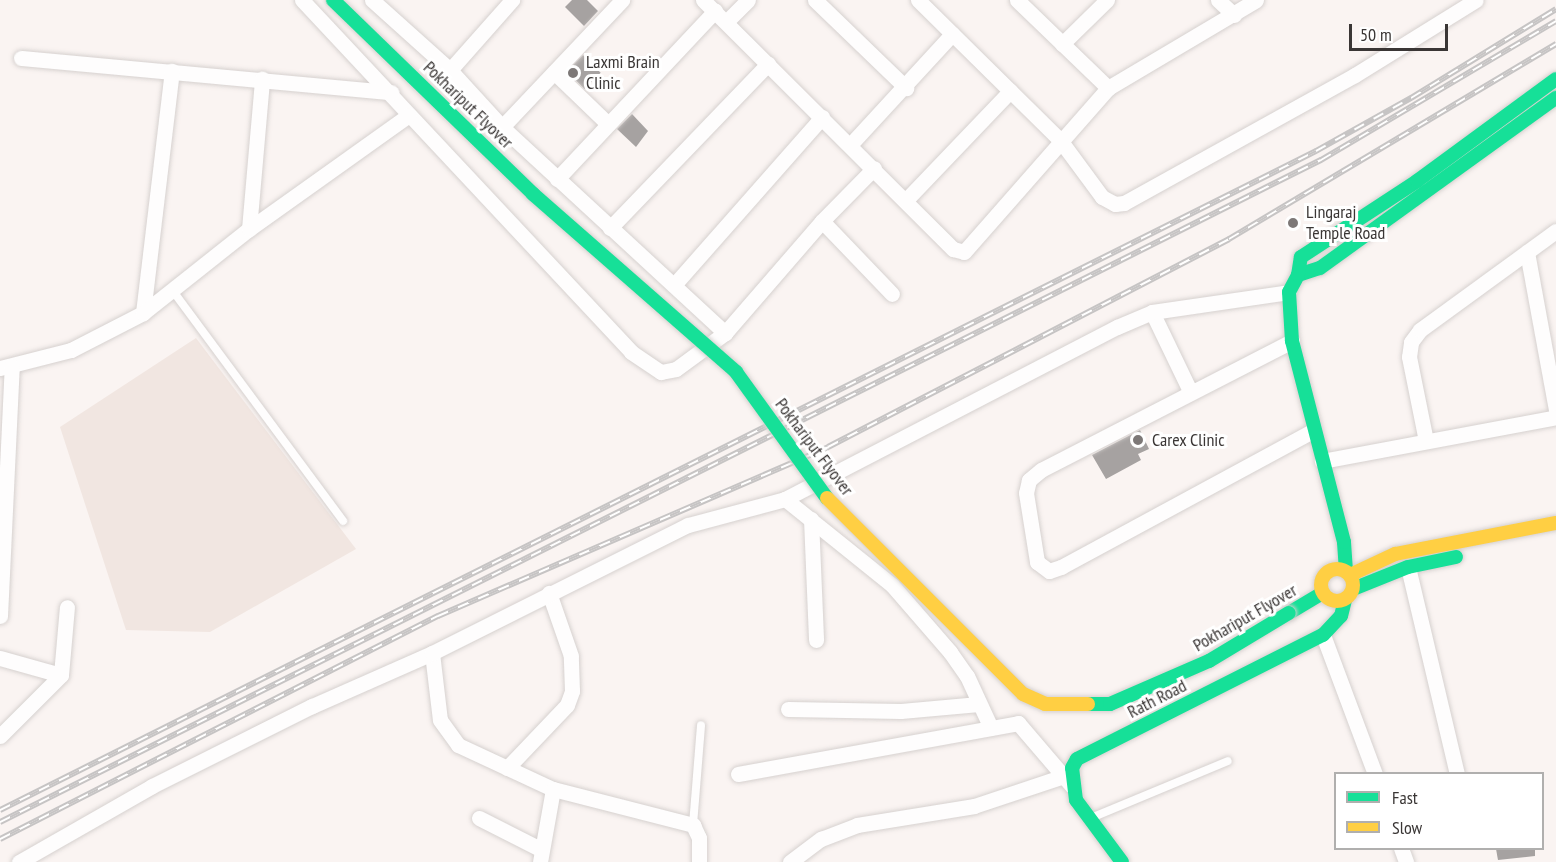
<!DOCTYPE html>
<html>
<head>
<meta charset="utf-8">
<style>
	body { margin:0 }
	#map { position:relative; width:1556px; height:862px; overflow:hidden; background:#faf4f2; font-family:"PT Sans Narrow",sans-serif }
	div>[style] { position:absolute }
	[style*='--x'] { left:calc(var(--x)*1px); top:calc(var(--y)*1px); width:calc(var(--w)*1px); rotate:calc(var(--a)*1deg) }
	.built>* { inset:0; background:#f1e6e1 }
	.building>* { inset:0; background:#a6a2a1; transform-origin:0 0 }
	.roads { filter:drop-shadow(0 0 2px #d6d1cf) drop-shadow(0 0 2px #d6d1cf) }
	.lane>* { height:8px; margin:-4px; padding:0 4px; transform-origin:4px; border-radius:4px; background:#fefdfd }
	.street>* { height:15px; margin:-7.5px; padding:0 7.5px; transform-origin:7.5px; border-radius:7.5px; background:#fefdfd }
	.fast>* { height:14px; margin:-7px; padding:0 7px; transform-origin:7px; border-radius:7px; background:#16e098 }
	.slow>* { height:14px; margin:-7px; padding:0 7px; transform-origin:7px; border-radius:7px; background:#ffcf43 }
	.slow>.ring { margin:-7px; padding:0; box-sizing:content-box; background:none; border:14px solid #ffcf43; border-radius:50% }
	.rail>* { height:6px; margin-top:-3px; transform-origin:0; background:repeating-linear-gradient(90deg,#fff 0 11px,#c6c4c4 0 22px); box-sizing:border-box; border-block:2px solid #c6c4c4 }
	.bridges { filter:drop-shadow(0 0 2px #d6d1cf) drop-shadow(0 0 2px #d6d1cf) }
	.fast-bridge>* { height:14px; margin:-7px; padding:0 7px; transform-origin:7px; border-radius:7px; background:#16e098 }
	.slow-bridge>* { height:14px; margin:-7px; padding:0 7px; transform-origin:7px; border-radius:7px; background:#ffcf43 }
	.dots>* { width:16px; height:16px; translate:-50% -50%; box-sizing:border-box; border:3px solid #fff; border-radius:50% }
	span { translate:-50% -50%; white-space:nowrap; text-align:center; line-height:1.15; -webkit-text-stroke:6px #fff; paint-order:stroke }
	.poi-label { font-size:18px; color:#3a3635 }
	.left { translate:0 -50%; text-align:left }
	.street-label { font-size:18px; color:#3a3635 }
	.legend { position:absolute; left:1334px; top:772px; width:210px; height:78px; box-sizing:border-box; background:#fff; border:2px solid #b0afae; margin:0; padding:8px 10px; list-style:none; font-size:18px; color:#3a3635 }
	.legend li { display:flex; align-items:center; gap:12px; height:30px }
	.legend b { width:30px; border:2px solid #b0afae }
	.scale { position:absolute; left:1349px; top:24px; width:99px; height:27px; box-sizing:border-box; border:3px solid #3a3635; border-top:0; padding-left:8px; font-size:18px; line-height:21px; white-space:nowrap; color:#3a3635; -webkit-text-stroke:4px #fff; paint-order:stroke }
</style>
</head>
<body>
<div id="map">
	<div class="built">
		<div style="clip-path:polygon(196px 338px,356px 549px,210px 632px,126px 630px,60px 427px)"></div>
	</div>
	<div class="building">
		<div style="clip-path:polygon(572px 0,587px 0,598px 11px,584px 26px,565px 7px)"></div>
		<div style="left:583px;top:55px;width:25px;height:23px;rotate:45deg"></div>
		<div style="clip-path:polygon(632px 114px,648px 131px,636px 147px,617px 129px)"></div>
		<div style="clip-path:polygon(1140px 430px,1149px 449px,1138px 454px,1141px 460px,1106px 479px,1092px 455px)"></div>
		<div style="clip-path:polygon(1496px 849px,1535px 849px,1535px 856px,1498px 860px)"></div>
	</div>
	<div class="roads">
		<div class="lane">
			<div style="--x:173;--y:291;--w:286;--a:53.5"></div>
			<div style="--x:1091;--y:818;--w:148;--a:-22.6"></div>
			<div style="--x:693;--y:825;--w:100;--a:-85.4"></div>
		</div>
		<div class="street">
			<div style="--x:302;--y:0;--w:482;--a:46.9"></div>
			<div style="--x:631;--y:352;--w:36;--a:34"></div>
			<div style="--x:661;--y:372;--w:15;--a:-11"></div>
			<div style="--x:676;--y:369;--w:61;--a:-36.3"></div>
			<div style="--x:725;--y:333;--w:148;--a:-49.1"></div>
			<div style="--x:822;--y:221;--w:74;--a:-45.5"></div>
			<div style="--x:372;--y:0;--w:105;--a:41.9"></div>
			<div style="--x:450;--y:70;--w:77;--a:47.6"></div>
			<div style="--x:502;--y:127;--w:304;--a:42.7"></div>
			<div style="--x:703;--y:0;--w:353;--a:44.9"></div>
			<div style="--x:953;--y:249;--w:11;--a:15"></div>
			<div style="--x:964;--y:252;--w:218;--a:-48.7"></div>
			<div style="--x:1108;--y:88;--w:172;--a:-30.7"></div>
			<div style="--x:815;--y:0;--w:127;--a:44"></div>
			<div style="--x:918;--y:0;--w:199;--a:44.6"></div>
			<div style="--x:1060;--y:140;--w:71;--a:53.6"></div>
			<div style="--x:1102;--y:197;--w:15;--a:28"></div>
			<div style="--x:1115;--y:204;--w:9;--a:-6"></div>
			<div style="--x:1124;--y:203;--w:264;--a:-29"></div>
			<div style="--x:1355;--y:75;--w:142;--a:-31.8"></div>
			<div style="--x:1017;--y:0;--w:127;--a:44"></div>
			<div style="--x:1218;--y:0;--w:22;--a:43"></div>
			<div style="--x:726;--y:22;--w:31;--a:-45"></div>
			<div style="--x:1062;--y:44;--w:63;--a:-44.4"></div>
			<div style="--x:21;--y:58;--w:372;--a:5.3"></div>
			<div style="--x:450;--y:70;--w:94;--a:-48.5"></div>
			<div style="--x:554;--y:72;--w:75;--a:43.9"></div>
			<div style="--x:502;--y:127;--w:175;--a:-46.6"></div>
			<div style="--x:850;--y:145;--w:151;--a:-47.4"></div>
			<div style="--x:557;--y:179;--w:231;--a:-46.8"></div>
			<div style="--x:906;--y:200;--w:151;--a:-46.3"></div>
			<div style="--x:822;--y:221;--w:101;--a:46.2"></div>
			<div style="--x:610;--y:228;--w:228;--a:-46.1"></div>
			<div style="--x:249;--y:229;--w:151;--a:-85"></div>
			<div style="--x:1527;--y:252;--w:161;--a:79.6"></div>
			<div style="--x:674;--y:285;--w:224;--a:-48.6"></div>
			<div style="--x:1152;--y:312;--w:88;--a:64.3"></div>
			<div style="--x:143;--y:313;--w:244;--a:-83.2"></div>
			<div style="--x:1292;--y:341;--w:282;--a:152.8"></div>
			<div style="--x:1041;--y:470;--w:16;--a:140"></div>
			<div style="--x:1029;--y:480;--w:13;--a:103"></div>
			<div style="--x:1026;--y:493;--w:70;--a:80.9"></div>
			<div style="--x:1037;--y:562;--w:15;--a:37"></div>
			<div style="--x:1049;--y:571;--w:13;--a:-18"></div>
			<div style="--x:1061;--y:567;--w:286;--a:-28.4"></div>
			<div style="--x:0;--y:368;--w:73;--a:-14.2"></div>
			<div style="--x:71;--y:350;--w:81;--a:-27.2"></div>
			<div style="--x:143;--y:313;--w:135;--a:-38.4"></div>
			<div style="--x:249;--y:229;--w:196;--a:-35.5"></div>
			<div style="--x:1426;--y:441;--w:86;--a:-101.4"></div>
			<div style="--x:1409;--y:357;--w:15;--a:-82"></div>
			<div style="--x:1411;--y:342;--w:15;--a:-53"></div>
			<div style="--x:1420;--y:330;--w:168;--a:-36.1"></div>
			<div style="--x:1322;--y:461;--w:238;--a:-10.6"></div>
			<div style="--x:785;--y:499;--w:137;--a:38.8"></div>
			<div style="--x:892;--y:585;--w:89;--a:49.1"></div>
			<div style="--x:950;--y:652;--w:29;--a:55"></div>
			<div style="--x:967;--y:676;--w:57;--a:65.2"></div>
			<div style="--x:811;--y:519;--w:121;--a:87.6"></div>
			<div style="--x:1408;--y:567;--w:213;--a:76.7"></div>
			<div style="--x:0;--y:616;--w:250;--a:-87.3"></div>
			<div style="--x:1323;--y:635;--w:148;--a:69.5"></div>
			<div style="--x:432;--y:653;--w:67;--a:83.2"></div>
			<div style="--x:440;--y:720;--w:31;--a:54"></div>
			<div style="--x:458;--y:745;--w:105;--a:24.9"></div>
			<div style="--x:553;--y:789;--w:145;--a:14.4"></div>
			<div style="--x:693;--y:825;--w:14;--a:65"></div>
			<div style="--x:699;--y:838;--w:24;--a:90"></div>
			<div style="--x:0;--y:658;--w:63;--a:15.6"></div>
			<div style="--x:788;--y:709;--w:113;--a:1"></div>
			<div style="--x:901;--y:711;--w:78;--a:-5.1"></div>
			<div style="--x:0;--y:736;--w:86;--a:-45"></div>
			<div style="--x:61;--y:675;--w:68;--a:-85"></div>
			<div style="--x:507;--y:768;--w:87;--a:-46.4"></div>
			<div style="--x:567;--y:705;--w:15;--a:-70"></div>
			<div style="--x:572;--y:691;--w:35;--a:-92"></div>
			<div style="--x:571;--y:656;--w:67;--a:-109.2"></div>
			<div style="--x:738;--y:774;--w:285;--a:-10.3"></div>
			<div style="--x:1018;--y:723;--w:83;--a:49.4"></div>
			<div style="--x:479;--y:818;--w:68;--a:26.9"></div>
			<div style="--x:1401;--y:848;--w:15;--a:70"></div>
			<div style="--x:19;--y:862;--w:153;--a:-29.7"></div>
			<div style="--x:152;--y:786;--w:179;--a:-26.6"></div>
			<div style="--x:312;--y:706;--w:131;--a:-23.8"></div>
			<div style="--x:432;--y:653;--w:286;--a:-26.6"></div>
			<div style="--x:688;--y:525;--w:100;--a:-15"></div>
			<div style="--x:785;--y:499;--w:374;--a:-27.4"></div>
			<div style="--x:1117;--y:327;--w:38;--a:-23"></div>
			<div style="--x:1152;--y:312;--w:138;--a:-8.3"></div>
			<div style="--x:540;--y:862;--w:74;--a:-79.9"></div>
			<div style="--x:790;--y:862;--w:39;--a:-37"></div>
			<div style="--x:821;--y:839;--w:39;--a:-21"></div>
			<div style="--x:857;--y:825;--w:119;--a:-9.2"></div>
			<div style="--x:974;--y:806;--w:92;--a:-18.4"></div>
		</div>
		<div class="fast">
			<div style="--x:1298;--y:275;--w:23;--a:-18"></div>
			<div style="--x:1320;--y:268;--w:291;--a:-35.8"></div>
			<div style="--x:1346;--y:571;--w:29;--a:-94"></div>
			<div style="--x:1344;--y:542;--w:208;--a:-104.5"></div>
			<div style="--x:1292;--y:341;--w:49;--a:-93.5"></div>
			<div style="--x:1289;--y:292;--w:19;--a:-62"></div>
			<div style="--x:1298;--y:275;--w:18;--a:-81"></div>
			<div style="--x:1301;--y:257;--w:139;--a:-33.2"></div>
			<div style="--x:1417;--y:181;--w:172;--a:-36.3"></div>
			<div style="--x:1353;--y:589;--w:59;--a:-21.8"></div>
			<div style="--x:1408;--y:567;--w:49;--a:-11.8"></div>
			<div style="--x:1289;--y:613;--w:39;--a:-31"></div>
			<div style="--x:1122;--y:862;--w:77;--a:-126.6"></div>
			<div style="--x:1076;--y:800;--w:32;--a:-97"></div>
			<div style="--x:1072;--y:768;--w:10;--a:-61"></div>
			<div style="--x:1077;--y:759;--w:275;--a:-26.8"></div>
			<div style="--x:1323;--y:635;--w:26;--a:-47"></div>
			<div style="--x:1341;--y:616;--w:16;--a:-76"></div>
		</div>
		<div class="slow">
			<div class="ring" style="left:1321px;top:569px;width:18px;height:18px"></div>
			<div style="--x:1350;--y:575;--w:50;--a:-25"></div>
			<div style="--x:1395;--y:554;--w:164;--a:-10.9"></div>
		</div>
	</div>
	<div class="rail">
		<div style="--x:0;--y:810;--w:1472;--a:-26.6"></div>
		<div style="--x:1316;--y:151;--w:109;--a:-29.2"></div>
		<div style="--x:1411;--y:98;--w:170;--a:-31.5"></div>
		<div style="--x:0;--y:822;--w:1478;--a:-26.62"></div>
		<div style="--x:1321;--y:160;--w:273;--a:-30.6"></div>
		<div style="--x:0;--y:839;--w:492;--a:-27"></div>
		<div style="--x:438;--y:616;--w:425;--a:-23.4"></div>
		<div style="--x:828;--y:447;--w:452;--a:-27.4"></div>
		<div style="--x:1229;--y:239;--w:381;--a:-30.8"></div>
	</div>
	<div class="bridges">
		<div class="fast-bridge">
			<div style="--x:333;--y:0;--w:279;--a:44.1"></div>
			<div style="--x:533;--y:194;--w:270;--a:41.2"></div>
			<div style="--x:736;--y:372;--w:155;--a:54.2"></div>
			<div style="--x:1088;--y:704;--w:22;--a:0"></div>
			<div style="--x:1110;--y:704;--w:108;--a:-23.5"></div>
			<div style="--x:1209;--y:661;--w:93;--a:-31"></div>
		</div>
		<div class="slow-bridge">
			<div style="--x:827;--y:498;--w:277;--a:45"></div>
			<div style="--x:1023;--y:694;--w:24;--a:24"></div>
			<div style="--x:1045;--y:704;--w:43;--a:0"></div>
		</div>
	</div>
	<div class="dots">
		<div style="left:573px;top:73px;background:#7d7877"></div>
		<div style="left:1293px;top:223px;background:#7d7877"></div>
		<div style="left:1138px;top:440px;background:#7d7877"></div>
	</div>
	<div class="poi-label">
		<span class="left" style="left:586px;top:73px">Laxmi Brain<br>Clinic</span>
		<span class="left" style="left:1306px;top:223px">Lingaraj<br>Temple Road</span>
		<span class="left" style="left:1152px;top:440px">Carex Clinic</span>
	</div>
	<div class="street-label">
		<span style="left:468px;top:105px;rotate:44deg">Pokhariput Flyover</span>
		<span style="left:814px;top:447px;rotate:53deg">Pokhariput Flyover</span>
		<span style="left:1245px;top:618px;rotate:-30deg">Pokhariput Flyover</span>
		<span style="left:1157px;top:699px;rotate:-27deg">Rath Road</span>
	</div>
	<ul class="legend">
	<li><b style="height:8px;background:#16e098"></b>Fast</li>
	<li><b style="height:8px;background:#ffcf43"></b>Slow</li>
	</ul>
	<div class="scale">50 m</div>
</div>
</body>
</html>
